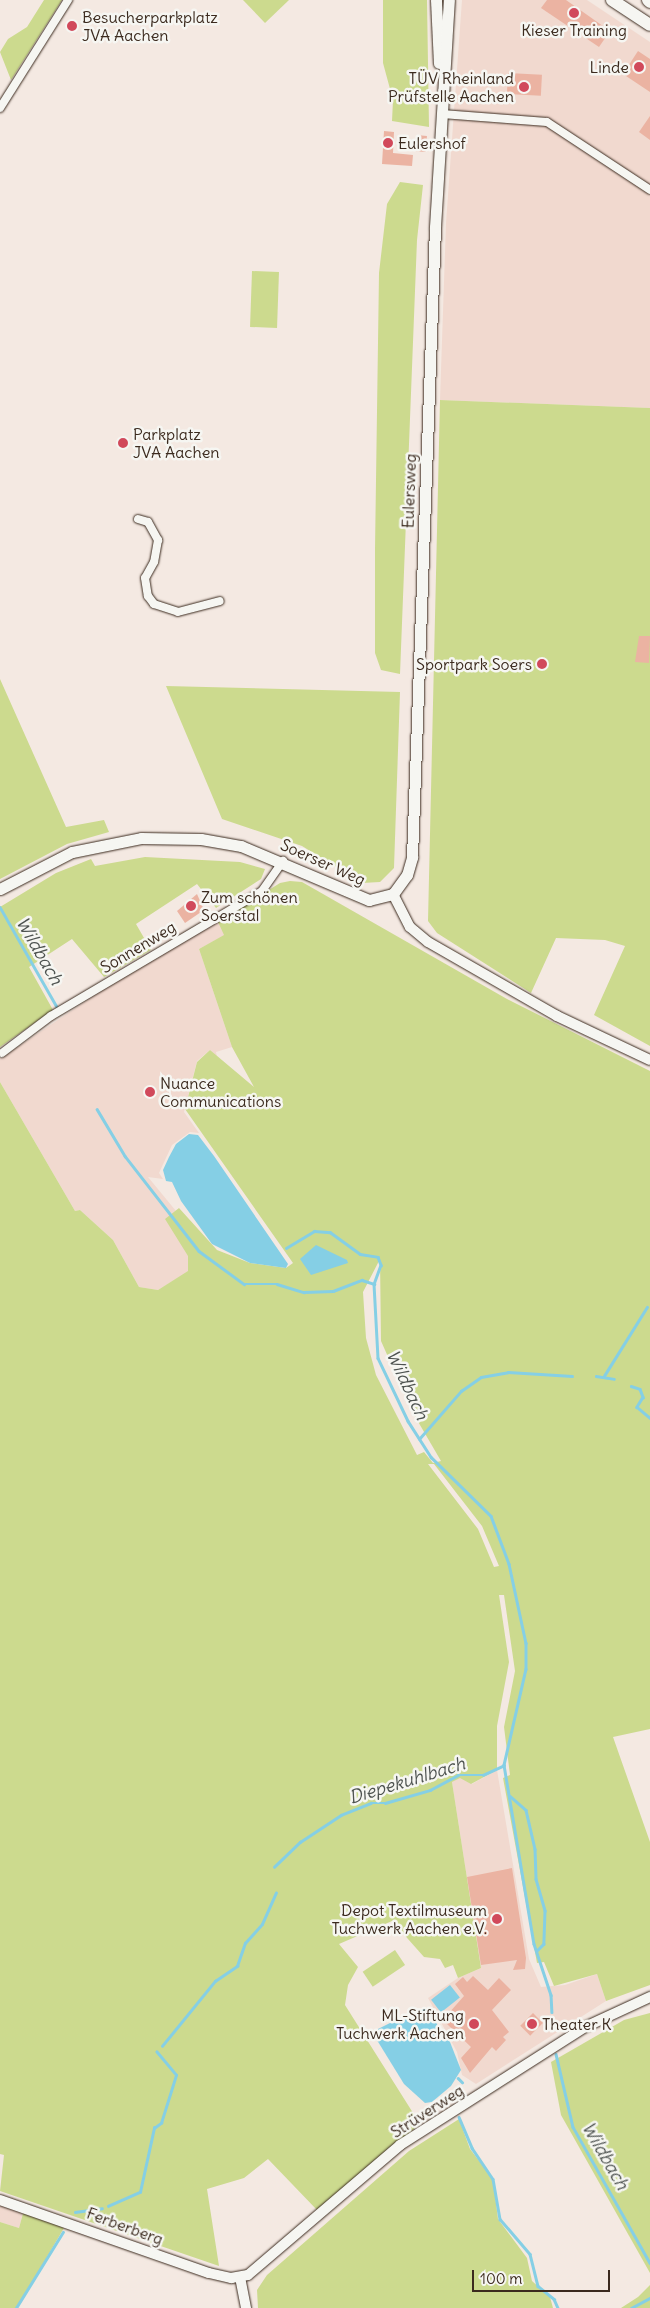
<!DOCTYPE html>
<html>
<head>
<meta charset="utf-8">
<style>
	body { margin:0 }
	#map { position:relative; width:650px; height:2308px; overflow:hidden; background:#f4e9e2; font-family:Delius,sans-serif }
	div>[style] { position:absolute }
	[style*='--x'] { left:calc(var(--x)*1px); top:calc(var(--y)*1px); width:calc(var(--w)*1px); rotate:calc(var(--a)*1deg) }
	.built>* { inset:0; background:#f1d9cf }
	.green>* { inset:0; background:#ccda8e; transform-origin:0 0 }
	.water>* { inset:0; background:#85cfe5; transform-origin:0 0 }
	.stream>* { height:2.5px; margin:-1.25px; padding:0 1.25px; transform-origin:1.25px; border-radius:1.25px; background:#85cfe5 }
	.building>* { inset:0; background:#ebb3a2; transform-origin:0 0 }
	.roads { filter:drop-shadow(0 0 1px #3b2a1e) drop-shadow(0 0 1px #3b2a1e) }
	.minor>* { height:8px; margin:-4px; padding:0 4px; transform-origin:4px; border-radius:4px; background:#f6f6f2 }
	.tertiary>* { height:10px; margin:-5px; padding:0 5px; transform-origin:5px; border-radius:5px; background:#f6f6f2 }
	.secondary>* { height:11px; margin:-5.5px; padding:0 5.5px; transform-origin:5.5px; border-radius:5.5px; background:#f6f6f2 }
	.primary>* { height:12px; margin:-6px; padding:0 6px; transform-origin:6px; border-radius:6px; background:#f6f6f2 }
	.dots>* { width:14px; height:14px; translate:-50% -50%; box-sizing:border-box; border:2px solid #f6f6f2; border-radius:50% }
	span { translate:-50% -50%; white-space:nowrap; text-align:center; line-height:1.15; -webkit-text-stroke:5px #f6f6f2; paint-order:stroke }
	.poi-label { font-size:16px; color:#3b2a1e }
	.left { translate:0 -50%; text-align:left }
	.right { translate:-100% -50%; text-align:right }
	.street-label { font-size:16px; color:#3b2a1e }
	.water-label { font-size:18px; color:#4e5350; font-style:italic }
	.scale { position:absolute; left:472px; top:2270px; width:138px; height:22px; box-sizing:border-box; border:2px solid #3b2a1e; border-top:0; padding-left:6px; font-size:15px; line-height:18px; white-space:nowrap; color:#3b2a1e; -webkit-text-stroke:4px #f6f6f2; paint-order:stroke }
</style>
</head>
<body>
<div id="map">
	<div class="built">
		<div style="clip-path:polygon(462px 0,587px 0,650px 42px,650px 408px,440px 400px,446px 223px)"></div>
		<div style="clip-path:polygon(218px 922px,225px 935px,199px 949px,232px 1047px,216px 1052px,217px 1057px,210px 1050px,197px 1061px,184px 1112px,199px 1133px,190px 1132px,172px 1145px,159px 1173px,163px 1179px,148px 1177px,204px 1245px,188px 1272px,158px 1290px,139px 1287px,113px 1240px,80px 1210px,75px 1211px,0 1082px,0 1059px,110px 985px)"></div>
		<div style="clip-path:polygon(497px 1770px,529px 1959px,541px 1987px,565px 1985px,597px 1974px,606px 2001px,476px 2084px,462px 2075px,457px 2052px,428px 1998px,458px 1978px,481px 1968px,452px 1782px,460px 1777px,472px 1784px)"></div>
		<div style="clip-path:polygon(0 2203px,24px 2210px,19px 2228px,0 2222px)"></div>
	</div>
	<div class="green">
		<div style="clip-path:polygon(44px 0,62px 0,11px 80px,0 52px,8px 39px,27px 27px)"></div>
		<div style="clip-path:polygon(243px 0,289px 0,265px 23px)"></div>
		<div style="clip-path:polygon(383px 0,427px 0,429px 127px,392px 121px,393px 100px,383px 63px)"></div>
		<div style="clip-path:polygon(400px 182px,423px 185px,417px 240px,400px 674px,381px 670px,375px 653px,375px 549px,379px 273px,387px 204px)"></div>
		<div style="left:252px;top:271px;width:27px;height:56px;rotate:2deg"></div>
		<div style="clip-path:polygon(440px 400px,650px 408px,650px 1046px,594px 1015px,625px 946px,605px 940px,556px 938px,531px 993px,437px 933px,428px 921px)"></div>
		<div style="clip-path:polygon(0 679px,66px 827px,104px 820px,109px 832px,67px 844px,0 879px)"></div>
		<div style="clip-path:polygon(166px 686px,400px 692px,394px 868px,380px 882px,362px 883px,302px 846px,222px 819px)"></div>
		<div style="clip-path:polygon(145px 857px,240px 862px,265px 869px,261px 879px,216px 908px,197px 884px,136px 924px,151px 950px,104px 977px,72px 939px,29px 967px,53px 1010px,0 1047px,0 907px,56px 873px,91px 859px,95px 866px)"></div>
		<div style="clip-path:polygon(evenodd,290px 881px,302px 882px,507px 999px,650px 1071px,650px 1729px,613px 1737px,650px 1842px,650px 1985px,606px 2001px,597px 1974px,554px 1986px,544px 1962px,537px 1963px,503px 1778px,510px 1775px,504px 1727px,515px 1671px,504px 1595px,499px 1595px,509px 1662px,497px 1726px,497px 1770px,471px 1784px,460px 1778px,452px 1782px,481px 1968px,458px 1978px,453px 1965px,445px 1968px,440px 1959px,424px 1957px,392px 1921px,339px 1944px,358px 1967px,348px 1985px,345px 2005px,420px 2124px,317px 2210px,268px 2159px,244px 2178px,207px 2189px,219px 2266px,0 2191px,4px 2155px,0 2154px,0 1082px,75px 1211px,80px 1210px,113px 1240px,139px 1287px,158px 1290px,188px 1271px,188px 1256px,165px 1219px,179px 1208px,217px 1250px,250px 1263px,286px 1268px,293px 1263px,185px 1109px,197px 1062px,210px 1050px,254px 1087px,232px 1047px,199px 949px,224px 935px,218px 922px,280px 883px,290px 881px,380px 1259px,381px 1341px,413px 1413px,441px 1461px,433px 1463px,424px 1452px,417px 1455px,376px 1375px,366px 1338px,363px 1292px,380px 1259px,290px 881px,428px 1464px,434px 1464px,482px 1526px,499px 1566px,494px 1567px,478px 1529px,428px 1464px)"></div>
		<div style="left:395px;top:1950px;width:18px;height:39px;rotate:56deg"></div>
		<div style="clip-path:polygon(650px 2013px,650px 2273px,561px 2115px,551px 2062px,624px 2020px)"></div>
		<div style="clip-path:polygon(459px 2119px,470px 2149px,493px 2179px,498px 2219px,527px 2258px,532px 2281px,550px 2297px,553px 2308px,258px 2308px,257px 2290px,267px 2275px,409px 2151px)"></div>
		<div style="clip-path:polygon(24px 2210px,64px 2228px,17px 2308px,0 2308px,0 2222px,19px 2228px)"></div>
		<div style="clip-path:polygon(650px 2285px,650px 2308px,621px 2308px,638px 2297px)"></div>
	</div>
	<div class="water">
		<div style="clip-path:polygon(189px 1134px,198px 1135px,214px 1156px,288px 1264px,286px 1268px,250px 1263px,212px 1244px,181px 1201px,172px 1182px,166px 1181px,163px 1170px,169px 1157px,176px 1144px)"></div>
		<div style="clip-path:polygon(316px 1245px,347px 1260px,348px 1263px,311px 1275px,300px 1259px)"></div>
		<div style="left:450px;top:1985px;width:16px;height:24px;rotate:52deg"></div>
		<div style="clip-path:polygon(426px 2009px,450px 2042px,461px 2070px,451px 2086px,432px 2102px,425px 2103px,404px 2084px,372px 2032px,412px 2012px)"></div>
	</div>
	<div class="stream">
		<div style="--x:0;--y:907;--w:115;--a:60.3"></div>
		<div style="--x:97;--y:1109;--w:55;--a:59.2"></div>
		<div style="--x:125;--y:1156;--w:120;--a:52.1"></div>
		<div style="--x:199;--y:1251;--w:56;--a:36.3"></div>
		<div style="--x:244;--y:1284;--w:33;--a:0"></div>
		<div style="--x:277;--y:1284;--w:28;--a:17"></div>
		<div style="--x:304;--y:1292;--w:29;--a:-2"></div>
		<div style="--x:333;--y:1291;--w:31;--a:-21"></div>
		<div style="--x:362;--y:1280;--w:13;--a:18"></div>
		<div style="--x:374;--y:1284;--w:74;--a:86.9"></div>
		<div style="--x:378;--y:1358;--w:70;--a:64.5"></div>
		<div style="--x:408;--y:1421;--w:43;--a:57.4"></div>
		<div style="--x:431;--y:1457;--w:84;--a:44.5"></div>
		<div style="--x:491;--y:1516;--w:51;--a:69.4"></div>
		<div style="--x:509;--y:1564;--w:81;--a:77.9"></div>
		<div style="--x:526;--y:1643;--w:26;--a:90"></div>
		<div style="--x:526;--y:1669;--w:98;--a:102.9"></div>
		<div style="--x:504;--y:1765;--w:181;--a:80.5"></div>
		<div style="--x:534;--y:1944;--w:54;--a:71.6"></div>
		<div style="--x:551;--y:1995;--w:17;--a:87"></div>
		<div style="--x:286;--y:1248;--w:33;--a:-31"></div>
		<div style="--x:314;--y:1231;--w:16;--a:4"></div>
		<div style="--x:330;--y:1232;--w:37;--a:36"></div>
		<div style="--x:360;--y:1254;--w:18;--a:9"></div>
		<div style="--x:378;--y:1257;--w:9;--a:69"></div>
		<div style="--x:381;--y:1265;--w:20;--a:110"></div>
		<div style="--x:596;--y:1376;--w:18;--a:9"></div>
		<div style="--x:604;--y:1376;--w:81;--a:-58.1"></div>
		<div style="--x:631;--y:1386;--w:9;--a:18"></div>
		<div style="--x:640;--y:1389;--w:9;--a:69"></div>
		<div style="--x:643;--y:1397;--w:12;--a:121"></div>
		<div style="--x:637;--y:1407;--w:17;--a:40"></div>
		<div style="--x:419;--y:1439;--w:64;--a:-48.8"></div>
		<div style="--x:461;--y:1391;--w:24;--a:-35"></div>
		<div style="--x:481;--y:1377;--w:27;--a:-10"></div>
		<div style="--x:508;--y:1372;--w:64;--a:3.6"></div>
		<div style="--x:510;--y:1796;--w:21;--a:41"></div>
		<div style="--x:526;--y:1810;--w:40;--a:77"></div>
		<div style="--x:535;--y:1849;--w:30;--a:88"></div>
		<div style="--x:536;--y:1879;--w:33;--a:74"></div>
		<div style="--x:545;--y:1911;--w:33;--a:92"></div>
		<div style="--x:544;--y:1944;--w:10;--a:135"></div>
		<div style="--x:274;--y:1867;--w:36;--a:-44"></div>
		<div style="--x:300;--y:1842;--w:49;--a:-33.4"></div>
		<div style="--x:341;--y:1815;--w:32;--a:-22"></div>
		<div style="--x:371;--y:1803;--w:14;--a:0"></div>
		<div style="--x:385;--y:1803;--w:47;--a:-16.1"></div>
		<div style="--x:430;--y:1790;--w:32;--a:-28"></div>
		<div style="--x:458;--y:1775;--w:25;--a:0"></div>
		<div style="--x:483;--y:1775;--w:23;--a:-25"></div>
		<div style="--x:162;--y:2046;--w:84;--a:-50.8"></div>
		<div style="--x:215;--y:1981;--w:27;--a:-34"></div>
		<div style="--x:237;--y:1966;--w:24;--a:-71"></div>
		<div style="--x:245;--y:1943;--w:25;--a:-48"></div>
		<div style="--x:262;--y:1924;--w:34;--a:-66"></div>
		<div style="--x:556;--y:2054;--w:75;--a:76.9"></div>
		<div style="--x:573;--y:2127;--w:156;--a:60.5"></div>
		<div style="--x:458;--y:2078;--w:6;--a:45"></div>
		<div style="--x:459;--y:2117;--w:34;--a:67"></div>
		<div style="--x:472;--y:2148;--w:37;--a:56"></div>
		<div style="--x:493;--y:2179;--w:41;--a:80.1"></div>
		<div style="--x:500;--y:2219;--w:46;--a:49.4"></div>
		<div style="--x:530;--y:2254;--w:33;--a:76"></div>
		<div style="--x:538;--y:2286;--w:21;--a:39"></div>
		<div style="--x:554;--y:2299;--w:10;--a:66"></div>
		<div style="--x:108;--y:2206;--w:35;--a:-24"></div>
		<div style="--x:140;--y:2192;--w:66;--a:-77.7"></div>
		<div style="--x:154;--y:2128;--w:9;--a:-36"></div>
		<div style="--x:161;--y:2123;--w:50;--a:-72.6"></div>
		<div style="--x:176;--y:2075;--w:30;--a:-130"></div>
		<div style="--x:75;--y:2212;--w:27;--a:-8"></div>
		<div style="--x:16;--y:2308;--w:89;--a:-58.3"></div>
		<div style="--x:631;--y:2308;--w:21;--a:-28"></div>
	</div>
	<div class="building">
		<div style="clip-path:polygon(547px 0,566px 0,610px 31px,599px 47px,541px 8px)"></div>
		<div style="clip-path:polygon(638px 51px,650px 59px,650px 92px,623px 74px)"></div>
		<div style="left:508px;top:73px;width:34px;height:21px;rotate:3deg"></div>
		<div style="clip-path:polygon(650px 116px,650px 140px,639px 132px)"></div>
		<div style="clip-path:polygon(384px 131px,394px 132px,393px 153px,413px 155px,412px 166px,382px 164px)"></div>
		<div style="left:416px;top:135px;width:11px;height:16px;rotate:5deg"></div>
		<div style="clip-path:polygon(639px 636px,650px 636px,649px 663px,635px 662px)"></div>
		<div style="clip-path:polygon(197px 894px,204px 910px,185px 923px,177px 911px)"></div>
		<div style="clip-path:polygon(512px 1868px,526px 1958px,525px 1969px,513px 1970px,517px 1960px,481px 1965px,467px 1877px)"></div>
		<div style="clip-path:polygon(473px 1976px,488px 1990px,499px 1978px,511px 1990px,492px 2010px,509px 2032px,503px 2037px,506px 2040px,496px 2051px,492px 2047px,470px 2073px,461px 2058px,471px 2047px,447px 2024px,452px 2019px,448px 2014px,464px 1996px,455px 1984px,463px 1977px,467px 1982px)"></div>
		<div style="left:533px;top:2013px;width:14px;height:18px;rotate:45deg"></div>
	</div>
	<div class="roads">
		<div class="minor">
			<div style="--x:0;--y:108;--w:128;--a:-57.8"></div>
			<div style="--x:442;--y:114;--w:105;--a:4.4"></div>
			<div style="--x:547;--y:122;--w:123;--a:33.4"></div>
			<div style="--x:138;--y:519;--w:10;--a:17"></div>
			<div style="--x:148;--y:522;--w:21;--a:61"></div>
			<div style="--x:158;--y:540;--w:22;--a:100"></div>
			<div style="--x:154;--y:562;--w:18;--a:119"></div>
			<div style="--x:145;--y:578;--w:18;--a:81"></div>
			<div style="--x:148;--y:596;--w:10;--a:53"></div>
			<div style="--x:154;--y:604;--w:25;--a:18"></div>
			<div style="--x:178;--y:612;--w:43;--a:-14.7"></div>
			<div style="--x:2;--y:1053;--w:61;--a:-37.1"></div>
			<div style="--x:51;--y:1016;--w:245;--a:-30.6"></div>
			<div style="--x:262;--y:891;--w:37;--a:-55"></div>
		</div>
		<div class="tertiary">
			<div style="--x:393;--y:894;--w:37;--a:63"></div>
			<div style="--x:410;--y:927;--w:23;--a:40"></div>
			<div style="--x:428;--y:942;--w:149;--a:29.8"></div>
			<div style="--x:557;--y:1016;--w:103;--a:25.3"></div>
			<div style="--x:0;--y:2200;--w:221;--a:19.3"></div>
			<div style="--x:209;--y:2273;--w:23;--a:13"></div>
			<div style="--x:231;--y:2278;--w:17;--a:-10"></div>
			<div style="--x:248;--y:2275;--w:200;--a:-40.5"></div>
			<div style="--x:400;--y:2145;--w:219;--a:-32.5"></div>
			<div style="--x:585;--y:2027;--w:72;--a:-24.8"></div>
			<div style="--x:240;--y:2277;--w:32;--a:79"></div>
		</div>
		<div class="secondary">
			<div style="--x:436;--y:0;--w:63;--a:87.3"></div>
			<div style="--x:0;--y:889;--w:81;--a:-27.2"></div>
			<div style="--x:72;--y:852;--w:70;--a:-11.5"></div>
			<div style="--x:141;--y:838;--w:60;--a:1"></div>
			<div style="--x:201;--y:839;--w:41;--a:9.9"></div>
			<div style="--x:241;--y:846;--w:139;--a:22.9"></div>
			<div style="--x:369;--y:900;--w:25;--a:-14"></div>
			<div style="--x:393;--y:894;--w:24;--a:-54"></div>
			<div style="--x:407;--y:875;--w:19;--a:-74"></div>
			<div style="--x:412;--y:857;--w:630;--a:-87.91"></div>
			<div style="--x:435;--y:227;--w:227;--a:-86.5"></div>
		</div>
		<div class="primary">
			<div style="--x:612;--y:0;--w:45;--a:33.3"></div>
			<div style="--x:648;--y:0;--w:3;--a:45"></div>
		</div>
	</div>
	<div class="dots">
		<div style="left:574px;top:13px;background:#d1495b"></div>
		<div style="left:72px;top:26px;background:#d1495b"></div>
		<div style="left:639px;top:67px;background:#d1495b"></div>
		<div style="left:524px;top:87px;background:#d1495b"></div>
		<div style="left:388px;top:143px;background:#d1495b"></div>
		<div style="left:123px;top:443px;background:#d1495b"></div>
		<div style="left:542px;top:664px;background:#d1495b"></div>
		<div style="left:191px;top:906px;background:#d1495b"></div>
		<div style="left:150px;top:1092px;background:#d1495b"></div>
		<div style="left:497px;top:1919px;background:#d1495b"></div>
		<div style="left:474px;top:2024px;background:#d1495b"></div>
		<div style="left:532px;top:2024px;background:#d1495b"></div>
	</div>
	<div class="poi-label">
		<span class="left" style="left:82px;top:26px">Besucherparkplatz<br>JVA Aachen</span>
		<span style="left:574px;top:30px">Kieser Training</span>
		<span class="right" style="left:629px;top:67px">Linde</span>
		<span class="right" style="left:514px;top:87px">TÜV Rheinland<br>Prüfstelle Aachen</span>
		<span class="left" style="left:398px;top:143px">Eulershof</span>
		<span class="left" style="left:133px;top:443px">Parkplatz<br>JVA Aachen</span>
		<span class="right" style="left:532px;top:664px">Sportpark Soers</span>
		<span class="left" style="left:201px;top:906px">Zum schönen<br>Soerstal</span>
		<span class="left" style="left:160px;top:1092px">Nuance<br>Communications</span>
		<span class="right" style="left:487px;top:1919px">Depot Textilmuseum<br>Tuchwerk Aachen e.V.</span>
		<span class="right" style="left:464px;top:2024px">ML-Stiftung<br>Tuchwerk Aachen</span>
		<span class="left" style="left:542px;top:2024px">Theater K</span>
	</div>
	<div class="street-label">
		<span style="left:409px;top:491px;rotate:-88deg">Eulersweg</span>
		<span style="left:323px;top:862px;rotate:24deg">Soerser Weg</span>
		<span style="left:138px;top:947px;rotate:-31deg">Sonnenweg</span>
		<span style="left:427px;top:2111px;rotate:-33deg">Strüverweg</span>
		<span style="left:125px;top:2226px;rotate:20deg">Ferberberg</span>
	</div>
	<div class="water-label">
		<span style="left:39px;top:951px;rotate:60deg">Wildbach</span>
		<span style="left:407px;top:1385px;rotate:65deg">Wildbach</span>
		<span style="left:407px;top:1781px;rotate:-17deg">Diepekuhlbach</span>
		<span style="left:605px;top:2156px;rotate:60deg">Wildbach</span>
	</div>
	<div class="scale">100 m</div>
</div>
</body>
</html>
